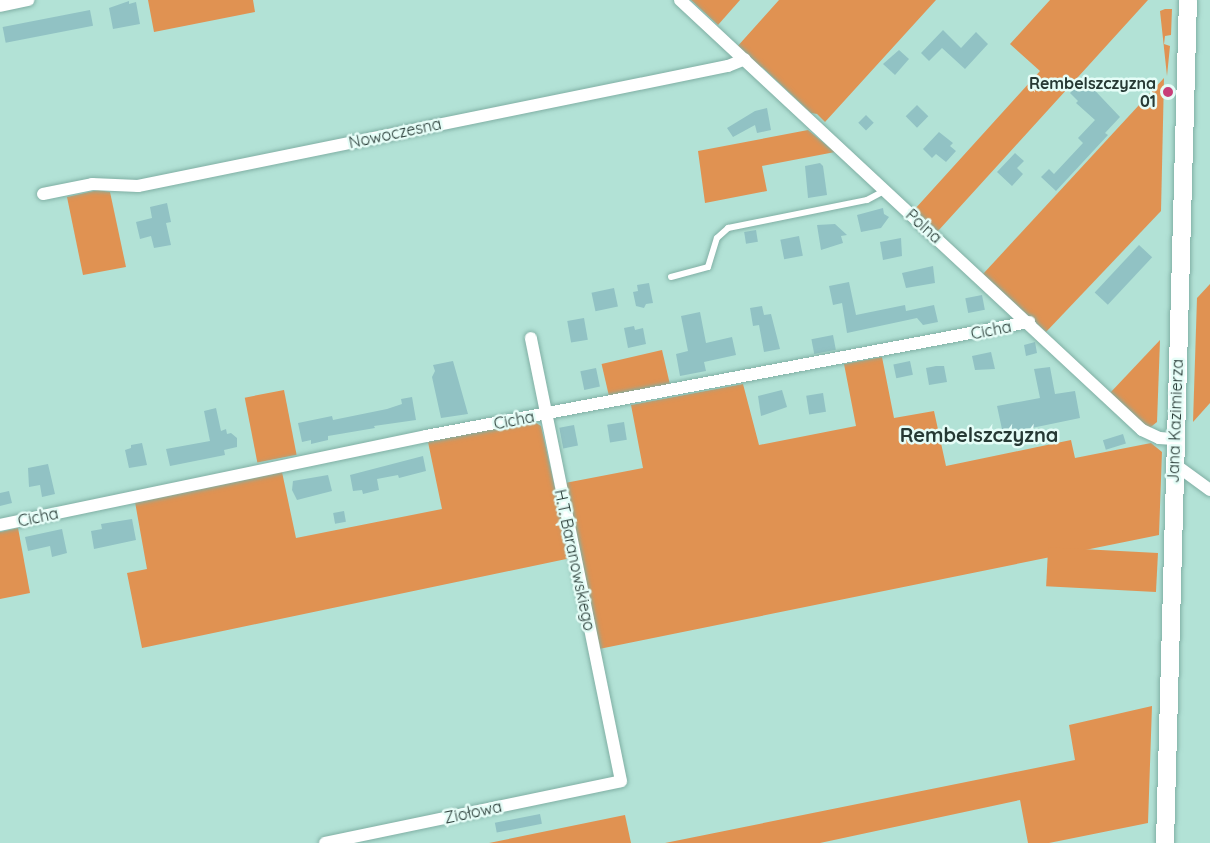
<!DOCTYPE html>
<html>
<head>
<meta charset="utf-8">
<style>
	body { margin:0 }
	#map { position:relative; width:1210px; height:843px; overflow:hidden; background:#b2e2d6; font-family:Quicksand,sans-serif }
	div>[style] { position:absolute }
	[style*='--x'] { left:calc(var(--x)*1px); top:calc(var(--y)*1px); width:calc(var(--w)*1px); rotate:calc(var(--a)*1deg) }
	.green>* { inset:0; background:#e09252; transform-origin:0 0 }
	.building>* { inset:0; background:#91c2c4; transform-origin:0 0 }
	.roads { filter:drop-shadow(0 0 2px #80afa4) drop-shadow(0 0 2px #80afa4) }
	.service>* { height:6px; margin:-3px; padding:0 3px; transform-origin:3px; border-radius:3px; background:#fff }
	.minor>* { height:12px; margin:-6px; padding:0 6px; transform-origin:6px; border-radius:6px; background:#fff }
	.secondary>* { height:18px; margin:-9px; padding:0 9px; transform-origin:9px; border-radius:9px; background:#fff }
	.dots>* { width:16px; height:16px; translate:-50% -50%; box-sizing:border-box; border:3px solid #e5fdf7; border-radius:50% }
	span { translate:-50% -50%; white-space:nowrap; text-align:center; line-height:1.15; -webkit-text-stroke:5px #e5fdf7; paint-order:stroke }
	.poi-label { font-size:16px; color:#263934; font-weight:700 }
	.right { translate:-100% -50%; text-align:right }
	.street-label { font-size:16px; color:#263934 }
	.quarter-label { font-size:20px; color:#263934; font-weight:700 }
</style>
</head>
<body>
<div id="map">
	<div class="green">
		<div style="clip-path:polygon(148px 0,253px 0,255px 12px,154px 32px)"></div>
		<div style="clip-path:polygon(691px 0,740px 0,718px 25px)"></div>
		<div style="clip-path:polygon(779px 0,936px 0,825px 122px,817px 114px,811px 113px,762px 67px,759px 68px,736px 48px)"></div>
		<div style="clip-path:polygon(1050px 0,1148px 0,938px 231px,914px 210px,1040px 71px,1010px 44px)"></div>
		<div style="clip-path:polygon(1165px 9px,1172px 9px,1171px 35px,1165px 36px,1164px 44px,1170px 46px,1167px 76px,1160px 11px)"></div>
		<div style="clip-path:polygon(1164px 78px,1161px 211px,1046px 332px,983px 274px)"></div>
		<div style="clip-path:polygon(808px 130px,835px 152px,762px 166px,767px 191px,705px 203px,698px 151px)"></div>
		<div style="clip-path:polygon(98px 190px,110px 192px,126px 267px,83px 275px,67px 197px)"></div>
		<div style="clip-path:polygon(1210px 284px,1210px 403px,1193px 422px,1197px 298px)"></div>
		<div style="clip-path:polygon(1160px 340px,1157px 422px,1147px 430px,1110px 393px)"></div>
		<div style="left:662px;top:350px;width:37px;height:62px;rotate:77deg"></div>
		<div style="clip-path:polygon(882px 357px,894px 418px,934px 411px,946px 466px,1071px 440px,1075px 458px,1151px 443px,1162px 452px,1159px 535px,599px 649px,565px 483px,643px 468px,631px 405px,743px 384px,759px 445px,856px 426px,844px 364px)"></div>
		<div style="left:284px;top:390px;width:66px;height:40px;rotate:79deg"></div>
		<div style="clip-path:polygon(533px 421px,541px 426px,571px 558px,142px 648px,127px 573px,147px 569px,135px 502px,282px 472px,296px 538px,442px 509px,428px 442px)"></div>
		<div style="clip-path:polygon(18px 528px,30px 593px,0 599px,0 532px)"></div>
		<div style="left:1158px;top:553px;width:39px;height:110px;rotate:93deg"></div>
		<div style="clip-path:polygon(1152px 706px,1148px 823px,1049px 843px,1028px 843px,1020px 800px,820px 843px,665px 843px,1075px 760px,1069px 725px)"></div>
		<div style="clip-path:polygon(625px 815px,631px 843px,489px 843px,620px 816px)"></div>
	</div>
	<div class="building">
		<div style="clip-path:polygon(129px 1px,129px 4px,136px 2px,140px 24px,113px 29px,109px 8px)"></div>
		<div style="left:90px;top:10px;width:16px;height:89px;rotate:79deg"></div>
		<div style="clip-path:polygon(943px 30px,961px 48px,976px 32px,988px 44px,965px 69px,942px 48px,929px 61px,921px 53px)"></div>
		<div style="clip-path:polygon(899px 50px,909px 59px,895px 75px,883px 64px)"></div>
		<div style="clip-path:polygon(1084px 79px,1120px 117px,1105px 133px,1108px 135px,1056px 191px,1041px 177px,1049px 169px,1054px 174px,1083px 143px,1078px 138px,1095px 120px,1076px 103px,1078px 101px,1070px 93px)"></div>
		<div style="left:917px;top:105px;width:16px;height:16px;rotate:45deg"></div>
		<div style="clip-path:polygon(767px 108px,771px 130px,757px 133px,755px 125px,733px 137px,727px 128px,755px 111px)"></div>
		<div style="left:866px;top:115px;width:11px;height:11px;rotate:45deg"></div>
		<div style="clip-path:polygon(939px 132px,953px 143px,950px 146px,956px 151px,946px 162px,936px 154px,932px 158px,923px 149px)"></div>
		<div style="clip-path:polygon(1015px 153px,1024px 161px,1017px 168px,1023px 174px,1012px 186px,997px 172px)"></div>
		<div style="clip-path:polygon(820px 163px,823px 166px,827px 195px,808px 198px,805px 166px)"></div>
		<div style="clip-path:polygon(167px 203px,171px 222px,166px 223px,171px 245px,154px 248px,151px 236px,140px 239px,136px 222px,152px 218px,150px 207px)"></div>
		<div style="clip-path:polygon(883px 208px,884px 214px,889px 217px,881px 228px,861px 232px,857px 215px)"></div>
		<div style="clip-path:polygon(835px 224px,847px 235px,841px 236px,843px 243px,821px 250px,817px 225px)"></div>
		<div style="left:756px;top:230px;width:12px;height:12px;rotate:81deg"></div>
		<div style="left:799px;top:236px;width:20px;height:19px;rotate:79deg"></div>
		<div style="clip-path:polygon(901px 238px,902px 256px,883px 260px,880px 242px)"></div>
		<div style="left:1139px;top:245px;width:18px;height:65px;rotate:43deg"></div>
		<div style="clip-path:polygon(933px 266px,935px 283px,906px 288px,902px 273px)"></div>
		<div style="clip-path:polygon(849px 282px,856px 315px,905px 305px,906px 311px,934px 305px,938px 322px,923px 325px,917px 318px,847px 333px,842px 303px,833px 305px,829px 286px)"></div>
		<div style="clip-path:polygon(649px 283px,653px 303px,646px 304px,644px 308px,636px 306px,633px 292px,638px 291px,637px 285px)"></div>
		<div style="left:614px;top:288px;width:19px;height:23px;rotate:78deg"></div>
		<div style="left:982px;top:295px;width:15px;height:17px;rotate:79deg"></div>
		<div style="clip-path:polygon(762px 306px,764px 315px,771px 314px,780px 349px,764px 352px,759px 325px,753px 326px,750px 308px)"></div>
		<div style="clip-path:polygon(700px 312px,706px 343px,732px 337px,736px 355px,704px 362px,706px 371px,680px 376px,676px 354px,688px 351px,681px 316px)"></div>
		<div style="left:584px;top:318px;width:22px;height:17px;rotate:80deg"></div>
		<div style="clip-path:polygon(634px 326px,635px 330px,643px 328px,646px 344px,628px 348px,624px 328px)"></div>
		<div style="left:833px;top:335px;width:15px;height:22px;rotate:79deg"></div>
		<div style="clip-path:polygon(1035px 342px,1037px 353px,1026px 356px,1024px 345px)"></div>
		<div style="clip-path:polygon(991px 352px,995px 369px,975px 370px,972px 356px)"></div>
		<div style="clip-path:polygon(453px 361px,468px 414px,441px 418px,432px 377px,435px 371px,433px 365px)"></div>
		<div style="left:910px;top:361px;width:14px;height:17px;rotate:78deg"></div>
		<div style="clip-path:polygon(936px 366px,944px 366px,947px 382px,929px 385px,926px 368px)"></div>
		<div style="clip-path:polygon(1050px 367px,1055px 394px,1075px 391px,1080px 418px,1003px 434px,997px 406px,1040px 398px,1034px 369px)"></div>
		<div style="left:596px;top:368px;width:19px;height:16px;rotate:78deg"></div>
		<div style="clip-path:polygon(782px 390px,787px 407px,761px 416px,758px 396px)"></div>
		<div style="left:823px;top:393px;width:19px;height:17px;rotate:81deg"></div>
		<div style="clip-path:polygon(412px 397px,416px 420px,374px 426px,375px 428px,328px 436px,328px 440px,311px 444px,311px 440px,302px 442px,298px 423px,332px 416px,333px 420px,387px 409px,402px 404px,401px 399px)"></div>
		<div style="clip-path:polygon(216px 408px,221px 431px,226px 429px,227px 434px,231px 433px,237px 438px,237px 447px,224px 450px,225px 455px,170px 466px,166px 449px,210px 441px,204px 411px)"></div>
		<div style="left:624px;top:422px;width:18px;height:17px;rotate:81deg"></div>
		<div style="left:574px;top:425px;width:21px;height:15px;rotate:79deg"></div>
		<div style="left:1123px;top:434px;width:10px;height:21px;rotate:73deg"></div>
		<div style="clip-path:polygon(142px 443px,147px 465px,129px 468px,125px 450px,131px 448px,131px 445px)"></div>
		<div style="clip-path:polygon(423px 456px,426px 471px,399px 478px,398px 475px,377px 479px,379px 490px,363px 494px,362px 490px,353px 491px,350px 475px)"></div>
		<div style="clip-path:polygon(48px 464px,55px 494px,42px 497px,40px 485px,29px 487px,28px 468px)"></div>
		<div style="clip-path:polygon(328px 475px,332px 491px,297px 500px,292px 490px,293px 481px)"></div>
		<div style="clip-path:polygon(9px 491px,12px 503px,0 506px,0 493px)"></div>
		<div style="left:344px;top:511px;width:11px;height:11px;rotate:80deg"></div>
		<div style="clip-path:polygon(132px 519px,136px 540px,94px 549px,91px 531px,102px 529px,101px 524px)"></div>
		<div style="clip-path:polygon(62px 529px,67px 553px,52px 557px,50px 546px,28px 551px,25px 537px)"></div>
		<div style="left:540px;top:814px;width:10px;height:46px;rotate:79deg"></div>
	</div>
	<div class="roads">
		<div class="service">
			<div style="--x:671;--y:277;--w:38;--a:-15"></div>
			<div style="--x:708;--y:267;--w:30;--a:-73"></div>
			<div style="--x:717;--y:238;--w:15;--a:-42"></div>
			<div style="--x:728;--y:228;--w:142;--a:-11.4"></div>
			<div style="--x:867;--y:200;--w:19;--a:-28"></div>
		</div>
		<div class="minor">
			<div style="--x:680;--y:0;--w:631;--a:42.95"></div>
			<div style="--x:1142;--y:430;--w:19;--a:25"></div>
			<div style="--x:1159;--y:438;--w:15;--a:4"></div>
			<div style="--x:0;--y:6;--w:29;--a:-12"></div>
			<div style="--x:43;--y:194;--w:50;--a:-11.5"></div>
			<div style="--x:92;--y:184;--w:46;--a:2.5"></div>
			<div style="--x:138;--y:186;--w:602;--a:-11.5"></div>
			<div style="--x:728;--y:66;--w:18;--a:-22"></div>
			<div style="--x:1173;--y:463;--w:46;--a:36.1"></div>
			<div style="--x:0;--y:525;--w:435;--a:-11.8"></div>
			<div style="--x:426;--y:436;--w:614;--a:-10.71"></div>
			<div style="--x:325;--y:843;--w:302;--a:-11.8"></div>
			<div style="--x:621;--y:781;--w:452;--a:-101.5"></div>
		</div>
		<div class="secondary">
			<div style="--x:1165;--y:843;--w:843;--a:-88.44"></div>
		</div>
	</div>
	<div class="dots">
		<div style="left:1168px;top:92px;background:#c83f79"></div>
	</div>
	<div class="poi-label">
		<span class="right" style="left:1156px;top:92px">Rembelszczyzna<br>01</span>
	</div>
	<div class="street-label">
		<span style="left:395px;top:133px;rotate:-12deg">Nowoczesna</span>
		<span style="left:924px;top:226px;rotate:42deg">Polna</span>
		<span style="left:991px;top:330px;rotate:-11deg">Cicha</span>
		<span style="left:514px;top:420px;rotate:-11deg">Cicha</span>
		<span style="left:1175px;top:421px;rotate:-88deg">Jana Kazimierza</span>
		<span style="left:38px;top:517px;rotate:-12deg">Cicha</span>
		<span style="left:575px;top:560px;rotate:78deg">H.T. Baranowskiego</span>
		<span style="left:473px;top:812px;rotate:-12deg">Ziołowa</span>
	</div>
	<div class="quarter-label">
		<span style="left:979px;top:434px">Rembelszczyzna</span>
	</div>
</div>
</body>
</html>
